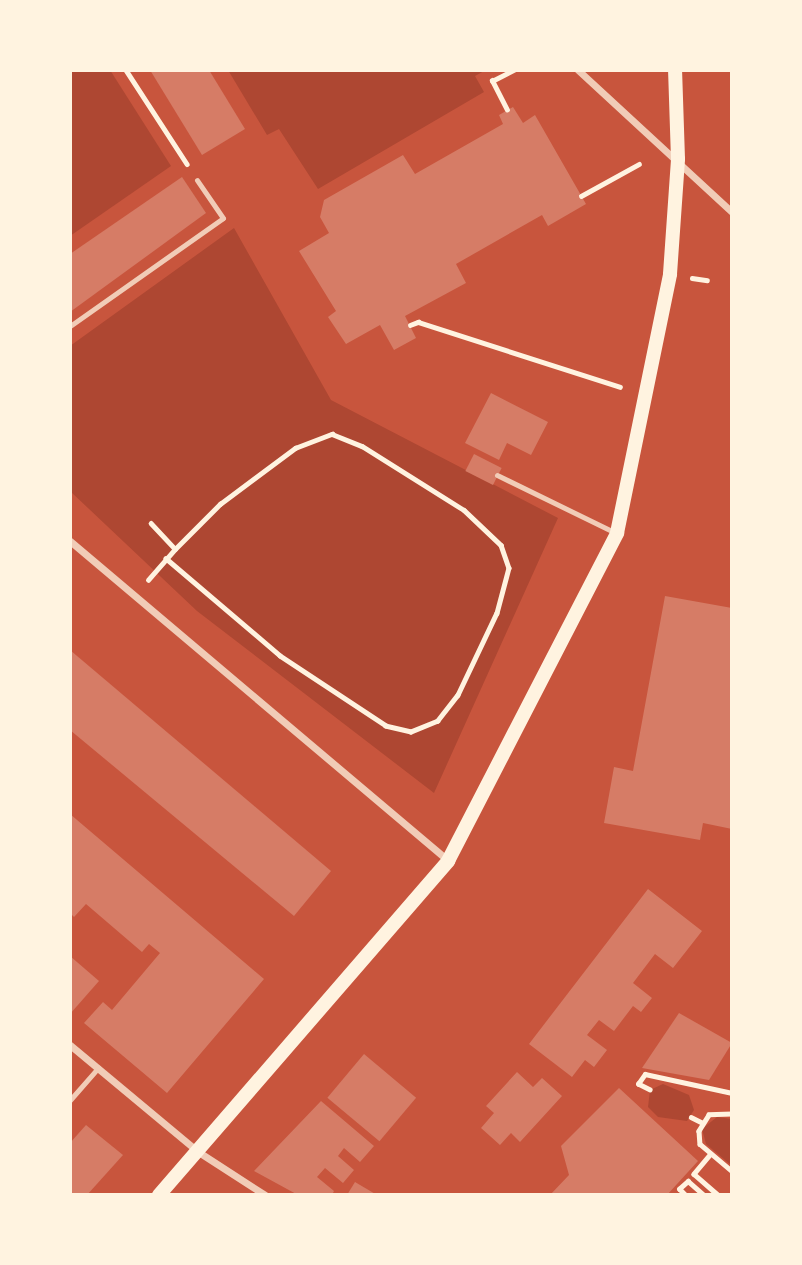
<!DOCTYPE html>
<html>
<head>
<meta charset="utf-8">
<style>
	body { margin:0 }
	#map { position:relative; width:802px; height:1265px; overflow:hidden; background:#c8553d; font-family:Karla,sans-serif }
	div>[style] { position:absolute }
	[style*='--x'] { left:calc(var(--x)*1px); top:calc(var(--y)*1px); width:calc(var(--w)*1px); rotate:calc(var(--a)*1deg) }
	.green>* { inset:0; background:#ae4732 }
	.building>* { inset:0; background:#d67c66; transform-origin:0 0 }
	.path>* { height:4.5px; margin:-2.25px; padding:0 2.25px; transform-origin:2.25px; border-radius:2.25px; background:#fff3e0 }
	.service>* { height:5px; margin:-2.5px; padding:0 2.5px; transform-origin:2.5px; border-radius:2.5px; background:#f1ccb7 }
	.minor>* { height:7px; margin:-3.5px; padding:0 3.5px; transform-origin:3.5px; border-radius:3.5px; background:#f1ccb7 }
	.secondary>* { height:14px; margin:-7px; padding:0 7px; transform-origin:7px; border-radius:7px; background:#fff3e0 }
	span { translate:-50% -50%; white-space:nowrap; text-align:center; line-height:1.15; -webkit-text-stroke:7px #fff3e0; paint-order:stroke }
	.frame { position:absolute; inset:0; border:72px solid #fff3e0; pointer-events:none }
</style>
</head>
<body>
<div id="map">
	<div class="green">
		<div style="clip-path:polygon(70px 70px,110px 70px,171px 166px,70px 236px)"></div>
		<div style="clip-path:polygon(228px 70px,486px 70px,475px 76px,484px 92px,318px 189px,279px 129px,267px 135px)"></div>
		<div style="clip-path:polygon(234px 228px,331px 400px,558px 518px,434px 793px,197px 611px,70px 491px,70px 346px)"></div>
		<div style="clip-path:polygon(663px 1084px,689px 1095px,694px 1110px,687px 1121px,658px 1117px,648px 1107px,650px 1090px)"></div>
		<div style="clip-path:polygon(717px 1117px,732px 1119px,732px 1166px,706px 1144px,702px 1129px)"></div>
	</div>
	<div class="building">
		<div style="clip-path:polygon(150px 70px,209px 70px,245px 129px,202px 155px)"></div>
		<div style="clip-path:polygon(513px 107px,523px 123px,535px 115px,586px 204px,548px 226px,542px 215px,456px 264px,466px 283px,405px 316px,416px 338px,394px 350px,380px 325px,346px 344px,328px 317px,336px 311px,299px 251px,329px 233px,320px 217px,324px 200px,403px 155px,415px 174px,503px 124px,499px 115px)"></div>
		<div style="clip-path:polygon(182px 177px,206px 213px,70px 312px,70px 254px)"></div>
		<div style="clip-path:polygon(491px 393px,548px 422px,531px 455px,507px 443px,499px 460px,465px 443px)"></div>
		<div style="left:474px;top:454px;width:31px;height:19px;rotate:27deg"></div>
		<div style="clip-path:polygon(665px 596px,732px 608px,732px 829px,703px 823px,700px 840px,604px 823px,614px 767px,633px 771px)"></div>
		<div style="clip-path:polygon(70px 650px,331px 871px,294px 916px,70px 730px)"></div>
		<div style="clip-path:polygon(70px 814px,264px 979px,167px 1093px,84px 1023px,103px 1002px,112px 1010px,160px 953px,149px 944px,142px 952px,86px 904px,74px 917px,70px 913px)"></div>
		<div style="clip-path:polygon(648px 889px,702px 931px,673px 968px,655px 954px,633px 983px,652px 998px,641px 1012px,633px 1006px,614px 1031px,599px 1020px,587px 1035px,607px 1050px,594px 1067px,585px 1060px,572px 1077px,529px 1044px)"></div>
		<div style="clip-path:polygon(70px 956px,99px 981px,70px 1014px)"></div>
		<div style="clip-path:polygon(679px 1013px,732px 1043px,709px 1080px,642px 1068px)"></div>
		<div style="left:364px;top:1054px;width:68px;height:57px;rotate:40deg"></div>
		<div style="clip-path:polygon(517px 1072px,533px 1087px,542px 1078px,562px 1096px,520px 1142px,511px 1133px,500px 1145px,481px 1128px,494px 1113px,486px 1106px)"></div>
		<div style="clip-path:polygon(619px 1088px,698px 1161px,667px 1195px,550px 1195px,569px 1175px,561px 1146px)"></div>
		<div style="clip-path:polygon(321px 1101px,374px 1146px,360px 1162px,344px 1148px,338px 1156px,354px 1170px,343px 1183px,325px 1168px,317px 1177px,334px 1191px,332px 1195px,298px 1195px,254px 1171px)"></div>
		<div style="clip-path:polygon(86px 1125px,123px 1155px,87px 1195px,70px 1195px,70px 1143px)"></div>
		<div style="clip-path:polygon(355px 1182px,377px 1195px,347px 1195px)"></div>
	</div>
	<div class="path">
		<div style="--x:126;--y:70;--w:112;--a:57"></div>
		<div style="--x:507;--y:110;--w:33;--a:-117"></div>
		<div style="--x:492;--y:81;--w:25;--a:-27"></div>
		<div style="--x:581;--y:196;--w:66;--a:-28.9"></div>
		<div style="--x:692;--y:278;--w:15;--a:8"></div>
		<div style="--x:410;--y:325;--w:9;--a:-21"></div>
		<div style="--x:418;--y:322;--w:212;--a:17.8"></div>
		<div style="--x:151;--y:523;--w:35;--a:47"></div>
		<div style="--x:148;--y:580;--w:41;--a:-48.9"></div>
		<div style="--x:175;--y:549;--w:64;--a:-45"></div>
		<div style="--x:220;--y:504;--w:94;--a:-36.7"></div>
		<div style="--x:295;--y:448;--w:40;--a:-21"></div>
		<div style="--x:332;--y:434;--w:32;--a:22"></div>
		<div style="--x:362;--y:446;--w:120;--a:32.1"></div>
		<div style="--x:464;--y:510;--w:51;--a:43.4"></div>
		<div style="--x:501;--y:545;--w:24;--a:71"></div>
		<div style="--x:509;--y:568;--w:47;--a:104.9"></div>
		<div style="--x:497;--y:613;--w:91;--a:115.4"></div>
		<div style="--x:458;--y:695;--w:33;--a:128"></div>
		<div style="--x:438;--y:721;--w:29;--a:158"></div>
		<div style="--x:411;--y:732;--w:26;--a:-167"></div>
		<div style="--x:386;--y:726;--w:127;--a:-146.6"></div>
		<div style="--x:280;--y:656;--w:150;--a:-139.6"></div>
		<div style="--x:650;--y:1090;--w:13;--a:-153"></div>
		<div style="--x:638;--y:1084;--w:12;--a:-55"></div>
		<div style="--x:645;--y:1074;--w:89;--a:12.3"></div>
		<div style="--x:732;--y:1114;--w:23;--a:178"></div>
		<div style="--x:709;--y:1115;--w:19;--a:122"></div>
		<div style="--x:699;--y:1131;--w:13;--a:86"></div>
		<div style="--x:700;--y:1144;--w:42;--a:40.2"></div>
		<div style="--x:691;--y:1117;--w:13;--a:27"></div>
		<div style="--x:710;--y:1155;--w:25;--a:130"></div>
		<div style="--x:694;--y:1174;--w:32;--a:41"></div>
		<div style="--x:685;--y:1195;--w:8;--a:-135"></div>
		<div style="--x:679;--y:1189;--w:12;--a:-42"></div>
		<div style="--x:688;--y:1181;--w:21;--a:41"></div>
	</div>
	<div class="service">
		<div style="--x:70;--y:326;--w:187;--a:-35.2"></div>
		<div style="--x:223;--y:218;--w:46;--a:-124.4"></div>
		<div style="--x:497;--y:475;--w:130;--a:26"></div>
		<div style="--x:70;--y:1100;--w:43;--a:-48.8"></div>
	</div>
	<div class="minor">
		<div style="--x:578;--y:70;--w:209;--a:42.7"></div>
		<div style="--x:70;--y:541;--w:495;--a:40.2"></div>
		<div style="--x:70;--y:1045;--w:165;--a:39.8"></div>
		<div style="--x:197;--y:1151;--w:81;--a:32.9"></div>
	</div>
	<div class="secondary">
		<div style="--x:159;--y:1195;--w:442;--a:-49.1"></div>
		<div style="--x:448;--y:861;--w:369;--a:-62.7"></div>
		<div style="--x:617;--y:533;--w:264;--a:-78.4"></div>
		<div style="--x:670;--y:274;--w:115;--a:-86"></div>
		<div style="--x:678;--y:159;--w:89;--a:-91.9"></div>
	</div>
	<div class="frame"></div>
</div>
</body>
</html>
